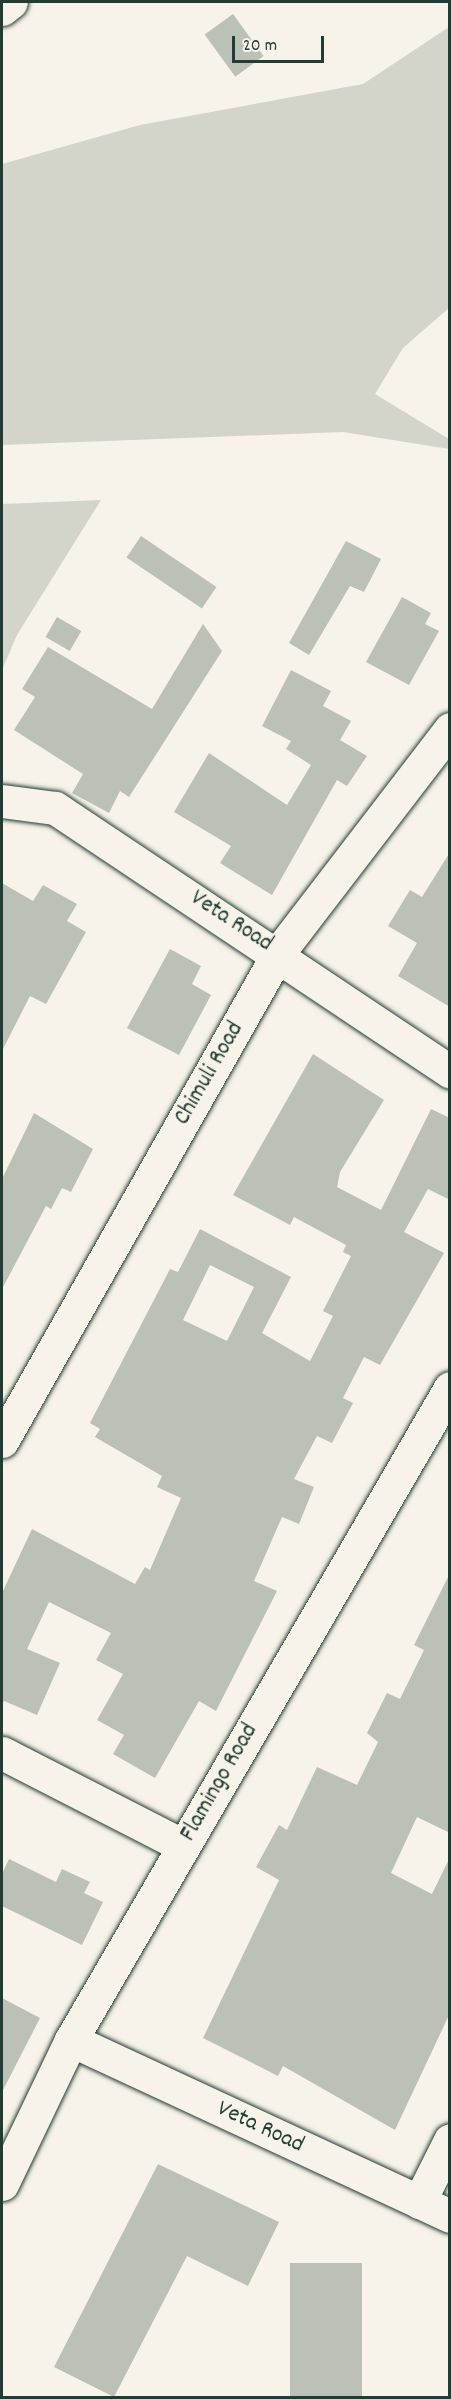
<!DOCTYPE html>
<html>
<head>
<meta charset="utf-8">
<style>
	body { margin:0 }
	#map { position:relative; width:451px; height:2399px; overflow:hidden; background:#f7f3e8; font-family:Dekko,sans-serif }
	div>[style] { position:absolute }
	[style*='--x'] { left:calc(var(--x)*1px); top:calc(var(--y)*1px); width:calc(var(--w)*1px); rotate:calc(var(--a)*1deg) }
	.green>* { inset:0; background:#d3d5ca }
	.building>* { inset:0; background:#bbc1b6; transform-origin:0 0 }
	.roads { filter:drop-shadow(0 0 2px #1f3d34) drop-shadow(0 0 2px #1f3d34) }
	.minor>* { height:33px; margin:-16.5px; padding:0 16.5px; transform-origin:16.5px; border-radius:16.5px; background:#f7f3e8 }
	span { translate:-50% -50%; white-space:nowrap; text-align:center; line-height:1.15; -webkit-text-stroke:4.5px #f7f3e8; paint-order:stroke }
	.street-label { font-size:24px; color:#1f3d34 }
	.frame { position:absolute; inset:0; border:3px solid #1f3d34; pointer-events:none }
	.scale { position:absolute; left:232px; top:36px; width:92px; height:27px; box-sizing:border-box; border:3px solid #1f3d34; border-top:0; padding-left:8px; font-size:18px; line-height:21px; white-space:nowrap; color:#1f3d34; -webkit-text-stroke:4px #f7f3e8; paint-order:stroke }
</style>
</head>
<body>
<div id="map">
	<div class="green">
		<div style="clip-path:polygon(449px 27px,449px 308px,403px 348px,375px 394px,449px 439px,449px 449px,343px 432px,2px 445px,2px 164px,140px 125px,363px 84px)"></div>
		<div style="clip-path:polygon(101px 500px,17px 635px,2px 670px,2px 504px)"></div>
	</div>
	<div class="building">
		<div style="left:233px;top:14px;width:52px;height:35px;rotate:54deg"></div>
		<div style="left:141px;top:536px;width:91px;height:26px;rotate:34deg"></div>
		<div style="clip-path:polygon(346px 541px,381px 559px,364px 592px,350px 586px,309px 655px,289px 643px)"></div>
		<div style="clip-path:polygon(402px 597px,431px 613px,425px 624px,439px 631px,409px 685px,366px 662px)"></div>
		<div style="left:57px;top:617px;width:28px;height:23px;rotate:30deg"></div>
		<div style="clip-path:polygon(203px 624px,222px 651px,129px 797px,120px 791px,109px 813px,72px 793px,83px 774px,14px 730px,35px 697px,22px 689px,48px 647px,152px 709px)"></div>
		<div style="clip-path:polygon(291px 670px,331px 691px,323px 706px,351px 721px,340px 740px,367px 756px,347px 786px,337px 780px,272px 895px,220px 863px,231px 846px,174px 812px,209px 753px,287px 805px,311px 765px,286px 749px,291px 741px,262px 726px)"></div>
		<div style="clip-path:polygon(450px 852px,450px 1007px,398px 976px,417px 943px,388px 926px,410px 890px,422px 897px)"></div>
		<div style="clip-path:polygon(2px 883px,33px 901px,43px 885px,77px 904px,67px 921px,86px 932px,46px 1004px,30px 996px,2px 1051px)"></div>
		<div style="clip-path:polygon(170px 949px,201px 966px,192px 984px,211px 995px,179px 1055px,127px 1028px)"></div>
		<div style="clip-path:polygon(evenodd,313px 1054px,384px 1100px,340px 1172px,337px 1187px,381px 1210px,431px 1109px,450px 1118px,450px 1200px,428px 1189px,404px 1232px,444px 1253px,380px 1365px,364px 1357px,343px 1398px,353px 1403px,332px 1443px,317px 1436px,294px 1479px,314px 1487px,299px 1524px,282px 1517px,254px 1581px,277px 1591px,216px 1711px,199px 1701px,155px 1778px,113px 1754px,124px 1735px,97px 1720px,123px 1674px,96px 1660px,111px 1633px,49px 1602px,27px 1649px,60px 1663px,37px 1715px,4px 1701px,2px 1705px,2px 1593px,32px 1529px,135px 1584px,145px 1567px,150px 1570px,181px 1498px,157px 1487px,162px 1476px,95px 1437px,100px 1429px,90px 1423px,170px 1269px,178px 1272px,200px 1229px,291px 1277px,262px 1333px,310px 1361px,333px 1316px,323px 1311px,351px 1256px,343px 1252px,346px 1245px,294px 1217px,290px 1225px,233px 1195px,313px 1054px,210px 1265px,254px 1287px,227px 1341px,183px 1320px,210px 1265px)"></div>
		<div style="clip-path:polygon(34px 1113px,93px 1149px,71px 1192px,62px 1188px,51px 1209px,46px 1206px,2px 1289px,2px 1179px)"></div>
		<div style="clip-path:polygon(450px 1573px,450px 1833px,417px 1817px,391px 1873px,432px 1894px,450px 1857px,450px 2013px,395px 2130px,283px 2066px,278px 2076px,203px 2038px,279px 1880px,256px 1867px,279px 1825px,287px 1830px,317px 1767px,357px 1785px,378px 1742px,367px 1733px,387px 1693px,400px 1699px,424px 1650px,414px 1645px)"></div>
		<div style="clip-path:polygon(9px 1859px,56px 1882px,62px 1869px,90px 1882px,84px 1893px,103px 1902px,82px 1945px,2px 1906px,2px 1874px)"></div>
		<div style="clip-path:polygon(2px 1998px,40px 2018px,2px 2092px)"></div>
		<div style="clip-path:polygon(158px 2164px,279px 2222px,248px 2286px,187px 2256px,114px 2397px,54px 2367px)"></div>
		<div style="left:362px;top:2263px;width:133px;height:72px;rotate:90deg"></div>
	</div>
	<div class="roads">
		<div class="minor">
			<div style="--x:2;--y:9;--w:11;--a:-38"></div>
			<div style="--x:2;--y:801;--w:53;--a:7.5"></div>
			<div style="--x:55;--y:808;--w:475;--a:33.7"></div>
			<div style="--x:2;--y:1441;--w:562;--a:-60.47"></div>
			<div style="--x:279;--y:952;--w:281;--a:-52.5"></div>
			<div style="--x:2;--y:1753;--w:204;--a:27.1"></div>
			<div style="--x:71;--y:2040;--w:418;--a:24.9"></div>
			<div style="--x:2;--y:2184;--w:160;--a:-64.4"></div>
			<div style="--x:71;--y:2040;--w:754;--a:-59.83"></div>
			<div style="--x:419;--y:2202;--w:69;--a:-63.4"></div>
		</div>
	</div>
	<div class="street-label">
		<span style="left:231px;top:922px;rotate:33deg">Veta Road</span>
		<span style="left:210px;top:1074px;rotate:-60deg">Chimuli Road</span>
		<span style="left:220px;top:1783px;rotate:-60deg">Flamingo Road</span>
		<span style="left:260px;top:2128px;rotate:25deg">Veta Road</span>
	</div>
	<div class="frame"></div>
	<div class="scale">20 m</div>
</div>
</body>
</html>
